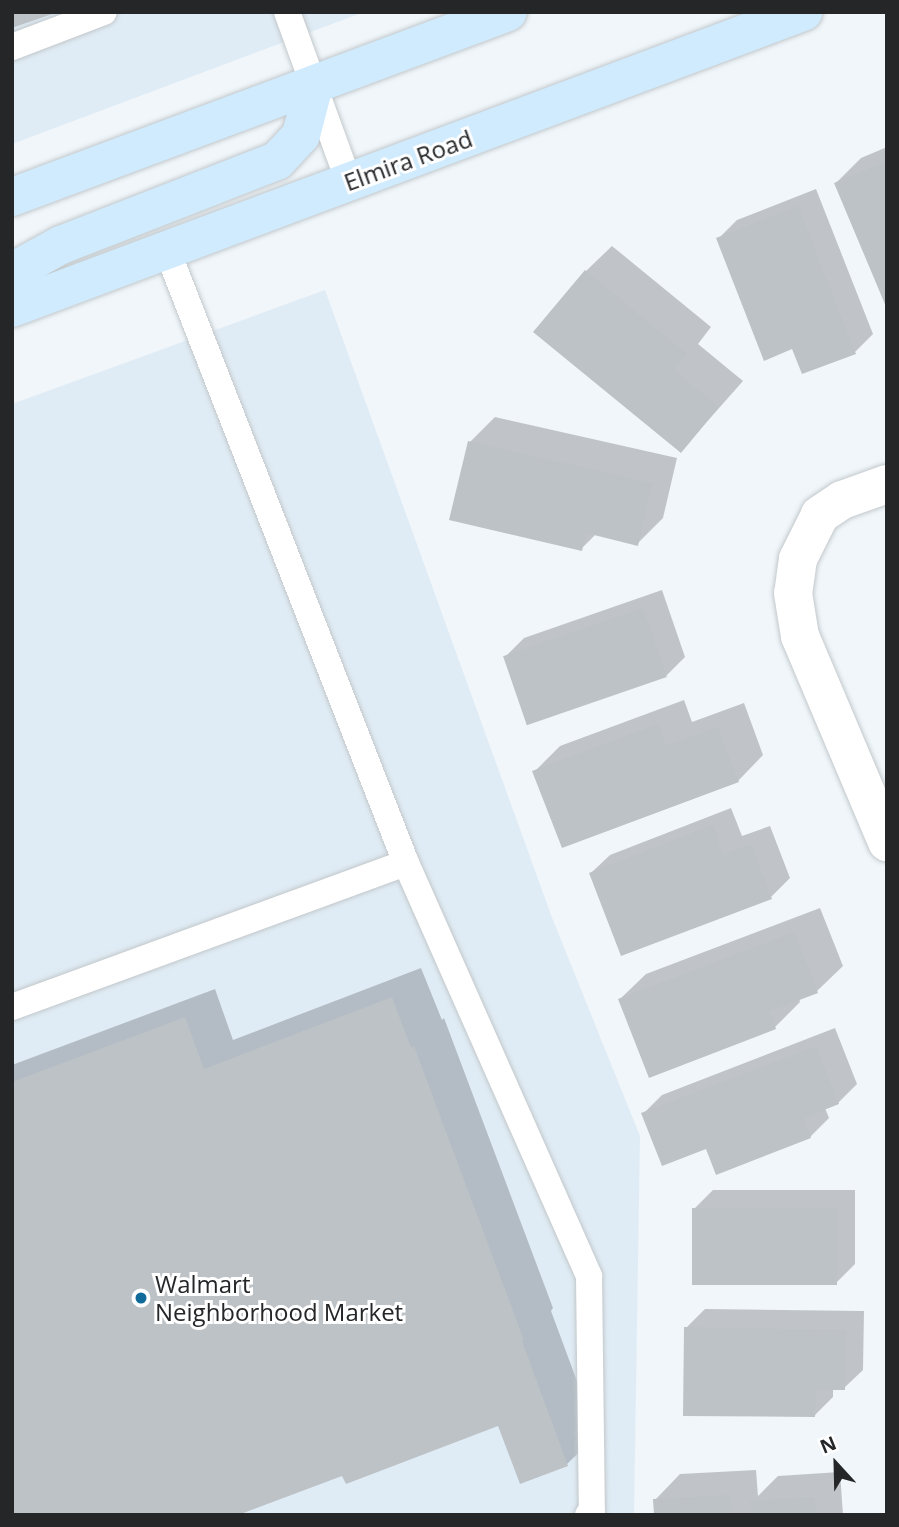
<!DOCTYPE html>
<html>
<head>
<meta charset="utf-8">
<style>
	body { margin:0 }
	#map { position:relative; width:899px; height:1527px; overflow:hidden; background:#f0f6fa; font-family:"Open Sans",sans-serif }
	div>[style] { position:absolute }
	[style*='--x'] { left:calc(var(--x)*1px); top:calc(var(--y)*1px); width:calc(var(--w)*1px); rotate:calc(var(--a)*1deg) }
	.built>* { inset:0; background:#e0ecf5 }
	.shadow>* { inset:0; background:#0003 }
	.building>* { inset:0; background:#bdc2c6; transform-origin:0 0 }
	.roads { filter:drop-shadow(0 0 2px #c2c8cb) drop-shadow(0 0 2px #c2c8cb) }
	.service>* { height:26px; margin:-13px; padding:0 13px; transform-origin:13px; border-radius:13px; background:#fff }
	.minor>* { height:38px; margin:-19px; padding:0 19px; transform-origin:19px; border-radius:19px; background:#fff }
	.secondary>* { height:38px; margin:-19px; padding:0 19px; transform-origin:19px; border-radius:19px; background:#d0ebfd }
	.dots>* { width:19px; height:19px; translate:-50% -50%; box-sizing:border-box; border:4px solid #fff; border-radius:50% }
	span { translate:-50% -50%; white-space:nowrap; text-align:center; line-height:1.15; -webkit-text-stroke:6px #fff; paint-order:stroke }
	.street-label { font-size:24px; color:#242628 }
	.poi-label { font-size:24px; color:#242628 }
	.left { translate:0 -50%; text-align:left }
	.frame { position:absolute; inset:0; border:14px solid #242628; pointer-events:none }
	.north { position:absolute; left:801px; top:1429px; width:70px; height:70px; -webkit-text-stroke:5px #fff; paint-order:stroke; rotate:338deg; font-size:19px; font-weight:700; line-height:28px; text-align:center; color:#242628 }
	.north::after { content:''; display:block; margin:auto; width:24px; height:32px; background:#242628; clip-path:polygon(50% 0,100% 100%,50% 72%,0 100%) }
</style>
</head>
<body>
<div id="map">
	<div class="built">
		<div style="clip-path:polygon(12px 12px,364px 12px,12px 144px)"></div>
		<div style="clip-path:polygon(325px 290px,551px 915px,640px 1136px,634px 1515px,12px 1515px,12px 404px)"></div>
	</div>
	<div class="shadow">
		<div style="clip-path:polygon(887px 147px,887px 304px,836px 183px,861px 158px)"></div>
		<div style="clip-path:polygon(816px 189px,873px 334px,855px 352px,793px 347px,718px 239px,737px 220px)"></div>
		<div style="clip-path:polygon(612px 246px,711px 327px,698px 344px,743px 381px,681px 451px,586px 271px)"></div>
		<div style="clip-path:polygon(495px 417px,677px 458px,663px 518px,637px 544px,596px 534px,581px 549px,470px 442px)"></div>
		<div style="clip-path:polygon(662px 590px,685px 657px,666px 676px,505px 657px,524px 638px)"></div>
		<div style="clip-path:polygon(684px 700px,692px 722px,744px 703px,763px 755px,738px 781px,534px 772px,560px 746px)"></div>
		<div style="clip-path:polygon(731px 808px,742px 836px,770px 826px,790px 878px,771px 897px,622px 954px,591px 873px,610px 855px)"></div>
		<div style="clip-path:polygon(820px 908px,843px 966px,817px 991px,799px 998px,800px 1002px,775px 1027px,620px 999px,646px 974px)"></div>
		<div style="clip-path:polygon(421px 968px,442px 1020px,444px 1018px,553px 1308px,551px 1311px,597px 1435px,567px 1464px,499px 1423px,343px 1473px,12px 1515px,12px 1065px,215px 989px,233px 1040px)"></div>
		<div style="clip-path:polygon(835px 1028px,857px 1084px,838px 1103px,825px 1108px,829px 1118px,810px 1137px,643px 1114px,662px 1095px)"></div>
		<div style="clip-path:polygon(713px 1190px,855px 1190px,855px 1264px,836px 1283px,694px 1209px)"></div>
		<div style="clip-path:polygon(705px 1309px,864px 1311px,863px 1370px,844px 1388px,833px 1388px,833px 1397px,814px 1416px,686px 1328px)"></div>
		<div style="clip-path:polygon(756px 1470px,758px 1496px,778px 1476px,840px 1472px,843px 1515px,656px 1515px,655px 1500px,680px 1474px)"></div>
	</div>
	<div class="building">
		<div style="clip-path:polygon(12px 12px,54px 12px,55px 13px,12px 28px)"></div>
		<div style="clip-path:polygon(887px 161px,887px 309px,834px 183px)"></div>
		<div style="clip-path:polygon(798px 206px,856px 354px,802px 374px,792px 349px,764px 361px,716px 238px)"></div>
		<div style="clip-path:polygon(585px 270px,687px 354px,674px 370px,719px 407px,681px 453px,533px 332px)"></div>
		<div style="clip-path:polygon(468px 441px,652px 483px,638px 546px,586px 533px,582px 551px,449px 520px)"></div>
		<div style="left:643px;top:608px;width:73px;height:148px;rotate:71deg"></div>
		<div style="clip-path:polygon(658px 724px,666px 746px,718px 727px,739px 782px,562px 848px,532px 771px)"></div>
		<div style="clip-path:polygon(713px 825px,723px 854px,751px 844px,772px 899px,621px 956px,589px 873px)"></div>
		<div style="clip-path:polygon(794px 932px,818px 993px,770px 1011px,776px 1029px,649px 1078px,618px 999px)"></div>
		<div style="clip-path:polygon(392px 997px,411px 1048px,414px 1046px,524px 1340px,522px 1341px,568px 1466px,520px 1484px,498px 1426px,346px 1484px,342px 1476px,238px 1515px,12px 1515px,12px 1082px,185px 1017px,204px 1069px)"></div>
		<div style="clip-path:polygon(816px 1046px,839px 1104px,804px 1118px,811px 1138px,716px 1175px,706px 1149px,662px 1166px,641px 1113px)"></div>
		<div style="left:692px;top:1208px;width:145px;height:77px"></div>
		<div style="clip-path:polygon(684px 1327px,846px 1330px,845px 1390px,816px 1390px,815px 1417px,683px 1416px)"></div>
		<div style="clip-path:polygon(731px 1495px,732px 1515px,654px 1515px,653px 1499px)"></div>
		<div style="clip-path:polygon(815px 1497px,816px 1515px,751px 1515px,750px 1501px)"></div>
	</div>
	<div class="roads">
		<div class="service">
			<div style="--x:287;--y:12;--w:181;--a:70"></div>
			<div style="--x:12;--y:47;--w:98;--a:-20.8"></div>
			<div style="--x:167;--y:250;--w:658;--a:68.7"></div>
			<div style="--x:406;--y:863;--w:452;--a:66.1"></div>
			<div style="--x:589;--y:1276;--w:238;--a:89.3"></div>
			<div style="--x:592;--y:1514;--w:4;--a:166"></div>
			<div style="--x:12;--y:1007;--w:419;--a:-20.1"></div>
		</div>
		<div class="minor">
			<div style="--x:887;--y:484;--w:48;--a:160.4"></div>
			<div style="--x:842;--y:500;--w:27;--a:146"></div>
			<div style="--x:820;--y:515;--w:49;--a:116.6"></div>
			<div style="--x:798;--y:559;--w:34;--a:98"></div>
			<div style="--x:793;--y:593;--w:44;--a:80.8"></div>
			<div style="--x:800;--y:636;--w:224;--a:67.1"></div>
		</div>
		<div class="secondary">
			<div style="--x:12;--y:197;--w:529;--a:-20.45"></div>
			<div style="--x:12;--y:272;--w:56;--a:-28.9"></div>
			<div style="--x:61;--y:245;--w:232;--a:-21.3"></div>
			<div style="--x:277;--y:161;--w:35;--a:-47"></div>
			<div style="--x:301;--y:135;--w:52;--a:-75.4"></div>
			<div style="--x:12;--y:308;--w:845;--a:-20.52"></div>
		</div>
	</div>
	<div class="dots">
		<div style="left:141px;top:1298px;background:#106a9a"></div>
	</div>
	<div class="street-label">
		<span style="left:408px;top:160px;rotate:-20deg">Elmira Road</span>
	</div>
	<div class="poi-label">
		<span class="left" style="left:155px;top:1298px">Walmart<br>Neighborhood Market</span>
	</div>
	<div class="frame"></div>
	<div class="north">N</div>
</div>
</body>
</html>
